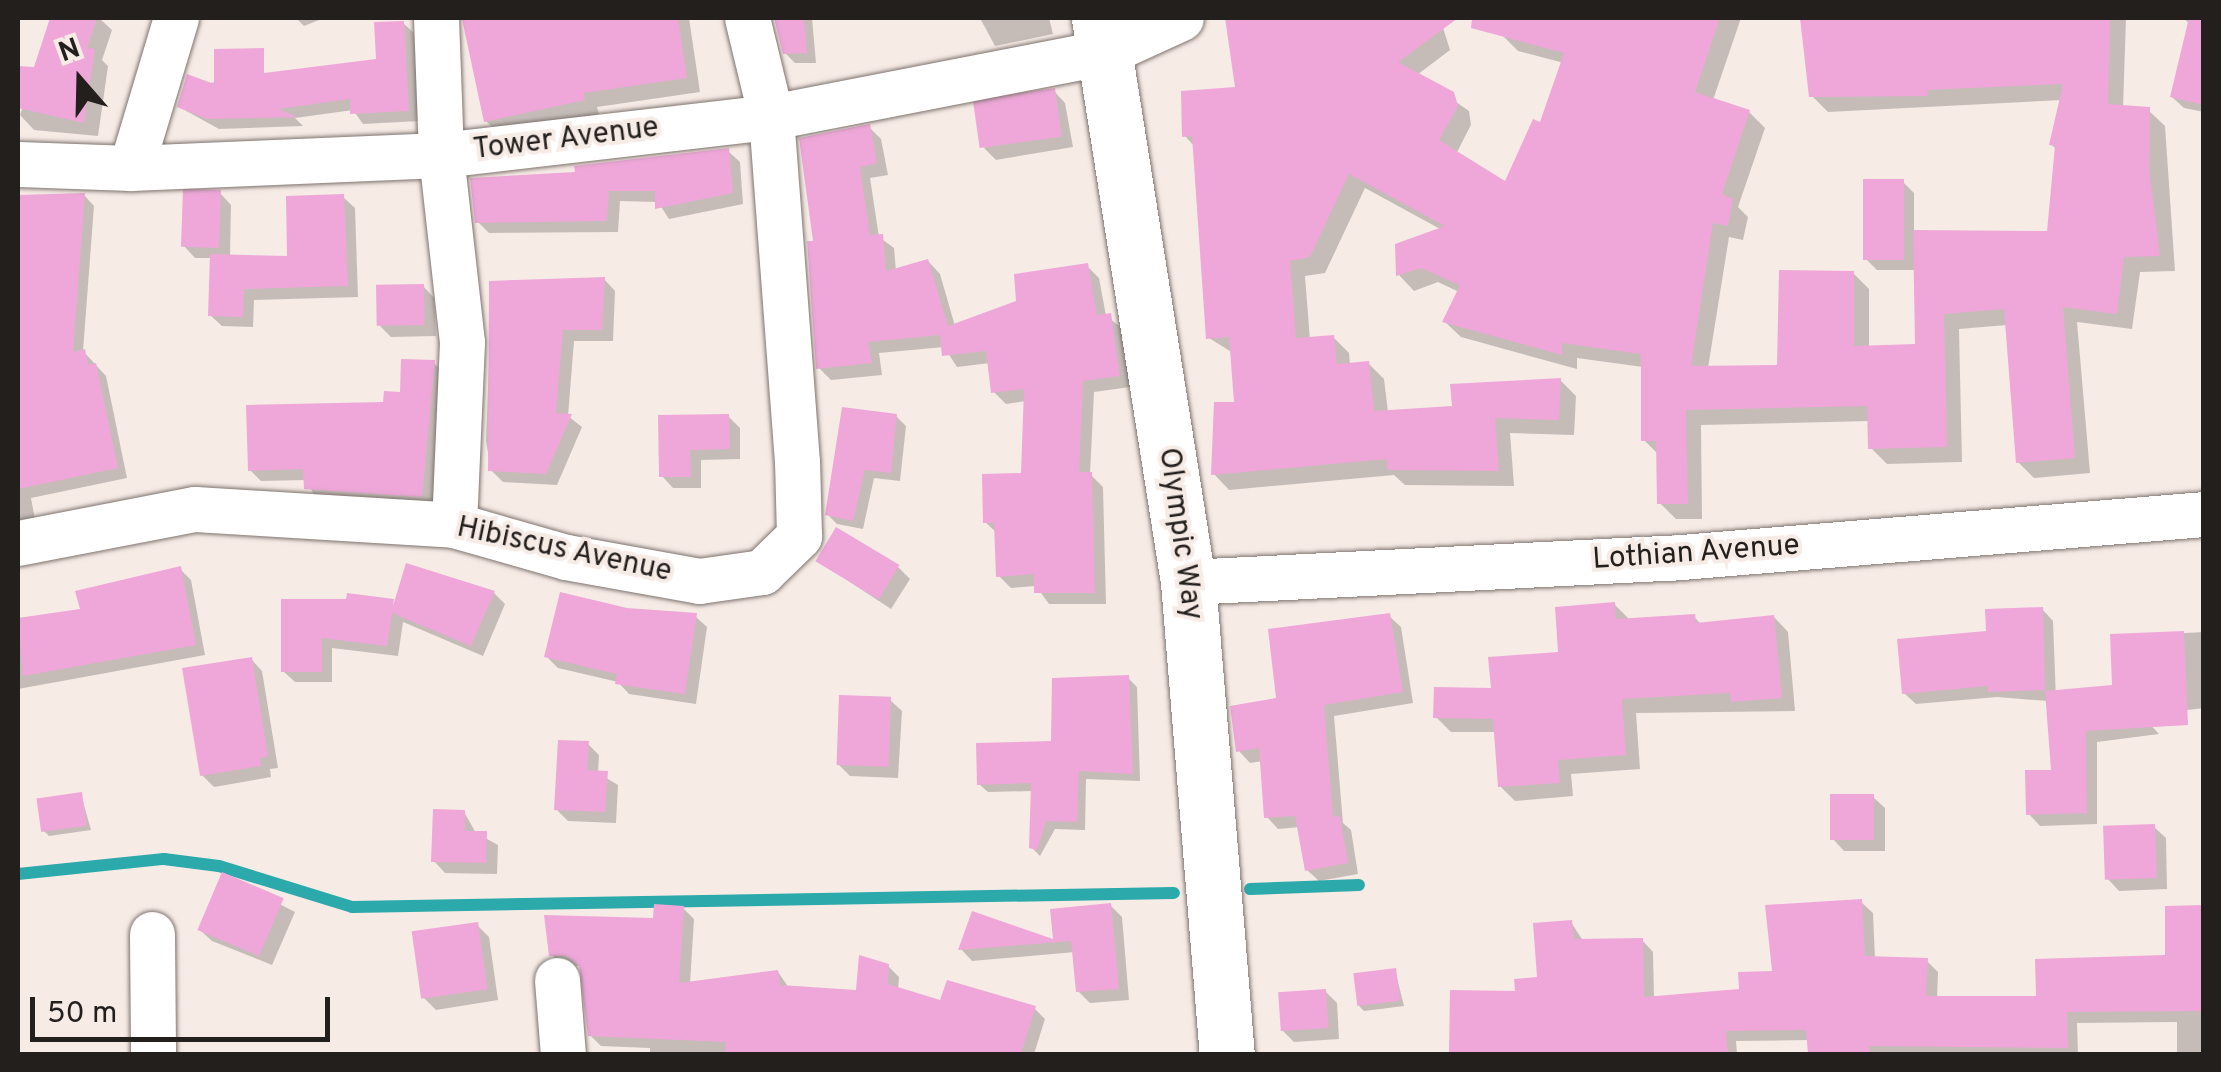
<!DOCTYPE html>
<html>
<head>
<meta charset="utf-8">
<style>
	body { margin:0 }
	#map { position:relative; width:2221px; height:1072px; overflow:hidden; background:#f7ebe6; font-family:Overpass,sans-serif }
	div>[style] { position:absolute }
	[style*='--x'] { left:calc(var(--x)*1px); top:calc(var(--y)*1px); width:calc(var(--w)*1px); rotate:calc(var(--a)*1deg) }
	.shadow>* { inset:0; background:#0003 }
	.stream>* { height:12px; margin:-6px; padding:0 6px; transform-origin:6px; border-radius:6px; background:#2ca9aa }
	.building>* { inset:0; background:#eea7d8; transform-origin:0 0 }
	.roads { filter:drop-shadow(0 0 2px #7e736e) drop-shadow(0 0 2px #7e736e) }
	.street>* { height:45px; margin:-22.5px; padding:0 22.5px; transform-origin:22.5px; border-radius:22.5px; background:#fff }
	.secondary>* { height:55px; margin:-27.5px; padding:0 27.5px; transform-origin:27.5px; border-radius:27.5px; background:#fff }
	span { translate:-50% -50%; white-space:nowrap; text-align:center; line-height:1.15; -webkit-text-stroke:8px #f7ebe6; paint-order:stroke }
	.street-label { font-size:30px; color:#231f1d }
	.frame { position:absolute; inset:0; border:20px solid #231f1d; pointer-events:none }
	.north { position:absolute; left:30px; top:30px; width:100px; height:100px; -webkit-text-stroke:8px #f7ebe6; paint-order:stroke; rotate:340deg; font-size:28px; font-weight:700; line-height:40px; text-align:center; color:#231f1d }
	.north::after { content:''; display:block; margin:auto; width:35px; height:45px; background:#231f1d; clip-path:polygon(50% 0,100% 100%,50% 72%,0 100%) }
	.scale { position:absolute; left:30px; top:997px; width:300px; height:45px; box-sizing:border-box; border:5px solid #231f1d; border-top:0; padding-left:12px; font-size:30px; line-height:35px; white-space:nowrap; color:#231f1d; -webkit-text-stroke:8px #f7ebe6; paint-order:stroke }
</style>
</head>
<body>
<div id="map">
	<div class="shadow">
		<div style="clip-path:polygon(52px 18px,99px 18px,112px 30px,102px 60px,108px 66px,98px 136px,34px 130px,20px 115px)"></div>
		<div style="clip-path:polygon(296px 18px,324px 18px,304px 26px)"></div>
		<div style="clip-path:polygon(465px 18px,689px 18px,700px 92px,597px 107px,599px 114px,501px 136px,486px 121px)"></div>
		<div style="clip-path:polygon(776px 18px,812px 18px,816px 63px,795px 63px,785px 53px)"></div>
		<div style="clip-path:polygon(980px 18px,1049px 18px,1053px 34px,995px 46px)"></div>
		<div style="clip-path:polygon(1440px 18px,1450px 50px,1417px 75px,1469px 111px,1471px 125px,1456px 154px,1506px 185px,1541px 125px,1564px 63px,1518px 51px,1502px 35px,1507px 18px,1741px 18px,1713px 100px,1749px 112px,1765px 128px,1738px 207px,1748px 217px,1743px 240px,1729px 237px,1708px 368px,1780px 367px,1853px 273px,1869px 289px,1869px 348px,1917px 347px,1916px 270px,1877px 270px,1866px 259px,1903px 182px,1914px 193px,1914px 233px,2050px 233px,2057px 150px,2051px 144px,2062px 100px,1828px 112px,1812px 96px,1802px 18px,2126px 18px,2123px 108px,2148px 110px,2165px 126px,2175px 271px,2140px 272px,2132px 329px,2077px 322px,2090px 473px,2034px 478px,2018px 462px,2007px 325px,1959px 329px,1962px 462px,1887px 464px,1871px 448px,1870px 421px,1701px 425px,1702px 519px,1676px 519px,1660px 503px,1659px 455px,1644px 440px,1643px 367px,1577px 358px,1577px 369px,1461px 337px,1445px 322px,1459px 292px,1438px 282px,1414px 291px,1399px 275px,1442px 230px,1365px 188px,1325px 273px,1305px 276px,1310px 340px,1333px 337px,1349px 353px,1350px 365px,1368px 363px,1384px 379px,1388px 412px,1455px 408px,1560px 380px,1576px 396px,1574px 435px,1510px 433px,1514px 486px,1405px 485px,1394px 475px,1229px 490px,1214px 474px,1237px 404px,1233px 353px,1209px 338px,1195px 147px,1185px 136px,1238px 89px,1228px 20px)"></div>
		<div style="clip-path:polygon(2183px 18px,2204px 18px,2204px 112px,2184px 108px,2172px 97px,2190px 24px)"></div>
		<div style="clip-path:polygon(403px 23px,414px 33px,419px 121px,363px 124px,353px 110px,295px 118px,303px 126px,219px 129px,179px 107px,186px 86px,379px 61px)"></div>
		<div style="clip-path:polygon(1054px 91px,1065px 103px,1073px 147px,996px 160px,984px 148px)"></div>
		<div style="clip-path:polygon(869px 127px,881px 139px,888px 175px,870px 178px,879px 237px,894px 248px,896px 271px,928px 261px,940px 274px,955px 326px,1019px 303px,1087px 266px,1099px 278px,1106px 316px,1122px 328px,1130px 387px,1094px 392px,1090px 474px,1103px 487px,1106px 604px,1049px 604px,1036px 586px,1011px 588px,999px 576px,997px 533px,985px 522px,1023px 476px,1026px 401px,1006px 404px,994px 392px,990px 363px,957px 367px,944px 347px,879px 353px,882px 375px,831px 380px,819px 368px,816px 243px)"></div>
		<div style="clip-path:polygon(728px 151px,740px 162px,743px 204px,669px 219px,658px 202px,620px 201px,618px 232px,489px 233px,477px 221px,577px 174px)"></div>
		<div style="clip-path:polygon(220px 193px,231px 205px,230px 257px,290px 258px,343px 197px,355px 208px,358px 297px,254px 300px,253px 327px,222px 326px,210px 315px,213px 258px,195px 258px,184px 246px)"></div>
		<div style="clip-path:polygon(84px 195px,94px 206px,83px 351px,106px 376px,127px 478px,31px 498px,36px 525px,18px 534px,18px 197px)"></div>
		<div style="clip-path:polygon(604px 279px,615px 291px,613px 341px,574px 341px,568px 416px,582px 427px,557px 485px,503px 482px,491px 470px,486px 441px,492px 284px)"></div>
		<div style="clip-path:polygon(423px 286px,434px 298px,436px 336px,391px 337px,380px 326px)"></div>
		<div style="clip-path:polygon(434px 363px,445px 374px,432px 507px,317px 500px,306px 480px,261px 481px,250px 470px,386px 405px)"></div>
		<div style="clip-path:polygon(728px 416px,740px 428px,740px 459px,701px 460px,701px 488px,673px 488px,662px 476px,661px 418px)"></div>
		<div style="clip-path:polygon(896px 416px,906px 426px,900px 481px,874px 478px,863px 529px,837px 524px,827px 514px)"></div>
		<div style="clip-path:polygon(818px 561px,898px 567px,910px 579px,891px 609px)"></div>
		<div style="clip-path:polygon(180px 569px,191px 580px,205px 655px,18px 689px,18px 621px,83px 611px)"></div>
		<div style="clip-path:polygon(494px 593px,505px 604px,483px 656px,403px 622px,398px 656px,332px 648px,332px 682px,295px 682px,283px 671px,349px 602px,396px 605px)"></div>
		<div style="clip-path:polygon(1614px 604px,1630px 620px,1694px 617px,1702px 625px,1774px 617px,1788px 632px,1795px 711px,1636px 713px,1640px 769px,1571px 774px,1573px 796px,1515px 801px,1500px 786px,1496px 732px,1451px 732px,1436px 717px,1561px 654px)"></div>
		<div style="clip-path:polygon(2042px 609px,2053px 621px,2056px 700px,2148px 722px,2159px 734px,2097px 742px,2097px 824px,2040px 826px,2029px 814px,2054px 772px,2048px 701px,1997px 697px,1916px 704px,1904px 693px,1988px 633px)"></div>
		<div style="clip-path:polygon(626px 610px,695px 616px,707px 627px,696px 704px,629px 694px,618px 682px,558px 668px,547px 657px)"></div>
		<div style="clip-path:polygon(1389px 616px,1401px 627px,1413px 703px,1334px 716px,1343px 823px,1351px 830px,1358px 874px,1319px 881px,1307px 870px,1300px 827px,1278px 829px,1267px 817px,1263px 761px,1250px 763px,1239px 751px,1278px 700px)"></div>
		<div style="clip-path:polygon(2204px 632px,2204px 708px,2129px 717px,2113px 637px)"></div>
		<div style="clip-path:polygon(251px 659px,262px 671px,278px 768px,270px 769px,271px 777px,214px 787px,202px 775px)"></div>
		<div style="clip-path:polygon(1128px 678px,1137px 687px,1140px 781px,1086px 779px,1085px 830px,1055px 829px,1040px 856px,1032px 848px,1033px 791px,988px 792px,979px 784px,1054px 743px)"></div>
		<div style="clip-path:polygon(890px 700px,902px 711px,898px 778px,850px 776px,838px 764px)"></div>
		<div style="clip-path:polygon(588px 744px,599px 755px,598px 773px,618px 785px,616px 823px,568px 821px,556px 809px)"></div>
		<div style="clip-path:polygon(81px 795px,91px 830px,49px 836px,44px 831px)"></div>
		<div style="clip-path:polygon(1873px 797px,1885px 808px,1885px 851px,1844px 851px,1833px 839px)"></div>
		<div style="clip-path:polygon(464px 812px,476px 833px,498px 845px,497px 874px,445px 873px,434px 861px)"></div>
		<div style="clip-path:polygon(2154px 827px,2166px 838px,2167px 889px,2119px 891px,2108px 879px)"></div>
		<div style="clip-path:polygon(223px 875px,295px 912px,272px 965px,212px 941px,200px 930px)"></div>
		<div style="clip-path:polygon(1861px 902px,1873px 913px,1875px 959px,1927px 961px,1938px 972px,1937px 999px,2038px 998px,2168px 958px,2204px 908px,2204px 1054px,2177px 1054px,2177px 1022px,2077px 1023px,2078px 1054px,1811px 1054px,1810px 1040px,1736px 1041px,1737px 1054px,1452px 1054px,1453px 993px,1518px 993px,1540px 979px,1571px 922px,1583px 941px,1642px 940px,1653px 952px,1654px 999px,1742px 991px,1775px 973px)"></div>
		<div style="clip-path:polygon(1110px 905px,1122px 917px,1129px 1000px,1090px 1003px,1078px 991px,1075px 952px,972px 961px,961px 949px,973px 914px,1056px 942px,1053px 911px)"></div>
		<div style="clip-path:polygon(683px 908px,694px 919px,690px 984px,778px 972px,789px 988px,859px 992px,888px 966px,899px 977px,898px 990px,942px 1003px,1034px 1008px,1045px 1019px,1034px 1054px,650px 1054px,650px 1048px,601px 1046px,590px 1035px,582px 966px,563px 966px,552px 955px)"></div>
		<div style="clip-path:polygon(477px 925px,489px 937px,498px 1000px,436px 1010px,424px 998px)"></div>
		<div style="clip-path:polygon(1395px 970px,1404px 1006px,1364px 1011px,1359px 1006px)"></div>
		<div style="clip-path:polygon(1325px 991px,1337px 1003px,1339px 1039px,1294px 1042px,1282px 1030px)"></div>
	</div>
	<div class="stream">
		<div style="--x:18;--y:874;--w:147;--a:-5.9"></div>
		<div style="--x:164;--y:859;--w:55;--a:7.3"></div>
		<div style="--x:219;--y:866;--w:139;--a:17.1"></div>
		<div style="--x:352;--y:907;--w:822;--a:-0.98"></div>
		<div style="--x:1250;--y:889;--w:109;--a:-2.1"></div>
	</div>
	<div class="building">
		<div style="clip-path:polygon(50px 18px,97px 18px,87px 48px,95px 49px,84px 123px,18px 108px,18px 66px,34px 67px)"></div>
		<div style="clip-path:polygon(678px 18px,687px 78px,584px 93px,585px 100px,484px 122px,462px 19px)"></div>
		<div style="clip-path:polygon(774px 18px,804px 18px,807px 53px,783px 54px)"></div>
		<div style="clip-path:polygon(1225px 18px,1458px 18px,1398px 62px,1454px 92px,1458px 106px,1439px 140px,1505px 181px,1533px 119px,1540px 122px,1564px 53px,1471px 28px,1472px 18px,1720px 18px,1695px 92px,1750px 110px,1722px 194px,1733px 199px,1728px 226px,1713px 223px,1691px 366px,1777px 365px,1779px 270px,1854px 271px,1854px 346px,1915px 344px,1913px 230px,2047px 231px,2055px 146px,2049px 145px,2063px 84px,1927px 90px,1928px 96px,1809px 97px,1800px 18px,2110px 18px,2108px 104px,2150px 107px,2149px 168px,2160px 256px,2124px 257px,2117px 314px,2063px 307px,2075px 458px,2016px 463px,2004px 309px,1944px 314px,1947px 447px,1868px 449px,1867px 406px,1686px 410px,1688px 504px,1657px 504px,1656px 441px,1641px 441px,1641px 354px,1562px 343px,1562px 355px,1442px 322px,1460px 285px,1421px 268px,1396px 276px,1395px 244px,1445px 226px,1349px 174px,1310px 257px,1290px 261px,1296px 338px,1334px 335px,1337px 364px,1369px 361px,1374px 411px,1452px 406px,1450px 384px,1561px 378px,1559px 420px,1495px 418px,1499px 471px,1387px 470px,1387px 459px,1211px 475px,1214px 402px,1234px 402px,1229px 337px,1206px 339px,1192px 136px,1182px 137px,1181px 91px,1235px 87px)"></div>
		<div style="clip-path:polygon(2189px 18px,2204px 18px,2204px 105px,2170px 97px)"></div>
		<div style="clip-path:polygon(404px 21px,409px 111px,350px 114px,350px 99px,278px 109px,297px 117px,207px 119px,177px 107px,187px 74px,214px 84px,214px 49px,264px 48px,264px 73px,376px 59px,374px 22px)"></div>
		<div style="left:1055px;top:88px;width:49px;height:83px;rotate:82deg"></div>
		<div style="clip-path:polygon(870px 124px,877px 163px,860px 167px,870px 235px,883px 234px,886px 271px,928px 259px,948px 326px,1016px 301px,1014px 274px,1088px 263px,1097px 315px,1111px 313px,1120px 376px,1083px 381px,1079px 472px,1092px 472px,1095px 593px,1034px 593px,1034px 574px,996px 577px,994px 523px,983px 523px,982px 474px,1021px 473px,1024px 389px,991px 393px,986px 351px,942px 356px,940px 335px,868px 342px,872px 363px,816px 369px,807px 241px,813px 241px,799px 138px)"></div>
		<div style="clip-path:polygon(729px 148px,733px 193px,655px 209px,655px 191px,609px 191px,607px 221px,475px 223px,470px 178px,575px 172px,574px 166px)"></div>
		<div style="left:1863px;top:179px;width:41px;height:81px"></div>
		<div style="left:221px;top:190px;width:58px;height:38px;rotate:92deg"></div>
		<div style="clip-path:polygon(85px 193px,73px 352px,85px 349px,88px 365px,96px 363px,118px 468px,18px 489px,18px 195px)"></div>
		<div style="clip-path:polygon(344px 194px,348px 286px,244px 289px,243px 317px,208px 316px,210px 254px,287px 256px,286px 196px)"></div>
		<div style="clip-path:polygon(605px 277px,602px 330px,563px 330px,556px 413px,572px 414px,546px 474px,488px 471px,489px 281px)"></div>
		<div style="left:424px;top:284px;width:41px;height:48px;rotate:89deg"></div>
		<div style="clip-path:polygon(401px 359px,435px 360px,422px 497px,304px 489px,303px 469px,248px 471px,246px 405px,383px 402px,384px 391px,400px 392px)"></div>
		<div style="clip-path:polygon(842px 407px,897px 414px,891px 473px,865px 470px,853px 521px,825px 515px)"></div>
		<div style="clip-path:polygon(729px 414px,730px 449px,690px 450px,691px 477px,659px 477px,658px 415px)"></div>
		<div style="left:836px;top:527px;width:74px;height:40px;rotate:31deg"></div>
		<div style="clip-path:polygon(406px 563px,495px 591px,471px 646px,392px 613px,387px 646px,322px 638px,322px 672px,281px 672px,281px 599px,346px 599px,347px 593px,394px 599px,393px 606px)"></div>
		<div style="clip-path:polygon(181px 566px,196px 645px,23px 676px,18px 618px,80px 609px,75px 591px)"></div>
		<div style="clip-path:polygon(560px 592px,627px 608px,697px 613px,685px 694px,615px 684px,617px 674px,544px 657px)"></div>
		<div style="clip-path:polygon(1615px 602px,1616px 619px,1695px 614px,1696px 623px,1774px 615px,1782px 698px,1731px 702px,1730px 693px,1622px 699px,1626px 755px,1558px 760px,1560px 783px,1498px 787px,1493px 719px,1433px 718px,1434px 687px,1491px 688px,1488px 657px,1558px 652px,1555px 607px)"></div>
		<div style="clip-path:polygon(2043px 607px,2045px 690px,1988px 692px,1988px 686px,1902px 694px,1897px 639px,1986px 631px,1985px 609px)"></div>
		<div style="clip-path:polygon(1390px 613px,1403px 692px,1324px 705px,1333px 817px,1340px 816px,1348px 863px,1305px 871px,1295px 816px,1264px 818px,1259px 748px,1236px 752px,1230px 706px,1276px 698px,1268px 629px)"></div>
		<div style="clip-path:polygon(2184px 631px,2188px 725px,2086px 731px,2087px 813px,2026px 815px,2025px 770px,2051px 770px,2045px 691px,2112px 685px,2110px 634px)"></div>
		<div style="clip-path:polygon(252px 657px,268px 756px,260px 758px,261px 766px,200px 776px,182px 668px)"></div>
		<div style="clip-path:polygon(1129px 675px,1133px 774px,1079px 771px,1077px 822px,1046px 821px,1037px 850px,1029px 848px,1031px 783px,977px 785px,976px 743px,1051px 741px,1052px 678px)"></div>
		<div style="left:839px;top:695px;width:52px;height:70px;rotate:2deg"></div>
		<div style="clip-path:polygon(558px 740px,589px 741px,587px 770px,608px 771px,605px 812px,554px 810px)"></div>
		<div style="left:82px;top:792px;width:34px;height:46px;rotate:82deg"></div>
		<div style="left:1830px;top:794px;width:44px;height:46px"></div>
		<div style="clip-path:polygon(433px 809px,465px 810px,465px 831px,487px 831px,486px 863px,431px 862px)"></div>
		<div style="left:2155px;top:824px;width:54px;height:52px;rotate:88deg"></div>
		<div style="left:222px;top:872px;width:67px;height:63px;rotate:23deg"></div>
		<div style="clip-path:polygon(1862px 899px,1865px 956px,1928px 958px,1926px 996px,2036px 996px,2035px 959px,2165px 955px,2165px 906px,2204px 905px,2204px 1011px,2067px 1012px,2068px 1048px,1869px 1046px,1870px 1054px,1808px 1054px,1806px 1030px,1726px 1031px,1728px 1054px,1449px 1054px,1450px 990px,1515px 991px,1514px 979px,1537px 977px,1533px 923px,1572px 920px,1574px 939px,1643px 938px,1644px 997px,1739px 989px,1738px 972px,1772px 971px,1765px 905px)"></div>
		<div style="clip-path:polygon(1111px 903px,1119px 989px,1076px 992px,1071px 941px,958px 950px,972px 911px,1053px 939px,1050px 909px)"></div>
		<div style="clip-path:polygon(654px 904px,684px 906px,679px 983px,778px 970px,780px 985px,856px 990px,859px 955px,889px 964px,888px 984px,940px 1000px,947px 980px,1036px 1006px,1021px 1054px,725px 1054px,726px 1042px,588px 1036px,579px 966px,567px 956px,549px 956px,544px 915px,653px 918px)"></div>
		<div style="left:478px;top:922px;width:68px;height:67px;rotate:82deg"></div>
		<div style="left:1396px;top:968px;width:33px;height:43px;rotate:83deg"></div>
		<div style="left:1326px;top:989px;width:39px;height:48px;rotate:86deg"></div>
	</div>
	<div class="roads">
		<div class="street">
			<div style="--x:436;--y:18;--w:137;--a:87.9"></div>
			<div style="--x:441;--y:155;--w:188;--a:83.6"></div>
			<div style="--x:462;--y:342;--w:183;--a:92.5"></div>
			<div style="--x:18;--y:164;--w:113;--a:2"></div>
			<div style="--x:131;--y:168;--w:310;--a:-2.4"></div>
			<div style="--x:441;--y:155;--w:332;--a:-6.6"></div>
			<div style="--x:771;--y:117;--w:344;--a:-11"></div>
			<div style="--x:1109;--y:51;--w:79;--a:-24.6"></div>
			<div style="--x:131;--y:168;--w:157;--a:-73.3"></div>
			<div style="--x:18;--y:543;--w:180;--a:-10.9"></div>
			<div style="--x:195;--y:509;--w:259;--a:3.5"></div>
			<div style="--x:454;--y:525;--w:116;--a:15.9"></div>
			<div style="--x:566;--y:557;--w:135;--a:10.2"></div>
			<div style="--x:699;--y:581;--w:64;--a:-8.1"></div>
			<div style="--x:762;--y:572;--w:52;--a:-44.2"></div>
			<div style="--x:799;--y:536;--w:74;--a:-91.5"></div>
			<div style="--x:797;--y:462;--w:346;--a:-94.3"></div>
			<div style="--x:771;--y:117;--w:102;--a:-103.6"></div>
			<div style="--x:1188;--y:582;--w:482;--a:-2.9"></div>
			<div style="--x:1669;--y:558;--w:537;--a:-4.7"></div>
			<div style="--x:152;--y:934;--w:120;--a:89.5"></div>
			<div style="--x:557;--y:980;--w:74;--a:85.4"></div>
		</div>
		<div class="secondary">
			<div style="--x:1099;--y:18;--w:571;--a:81.03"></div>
			<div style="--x:1188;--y:582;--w:474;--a:85.3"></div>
		</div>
	</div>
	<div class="street-label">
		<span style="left:566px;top:140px;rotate:-7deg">Tower Avenue</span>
		<span style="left:1179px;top:534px;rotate:82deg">Olympic Way</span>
		<span style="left:564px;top:551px;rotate:12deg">Hibiscus Avenue</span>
		<span style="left:1696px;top:554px;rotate:-4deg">Lothian Avenue</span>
	</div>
	<div class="frame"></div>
	<div class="north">N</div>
	<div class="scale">50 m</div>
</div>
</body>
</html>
